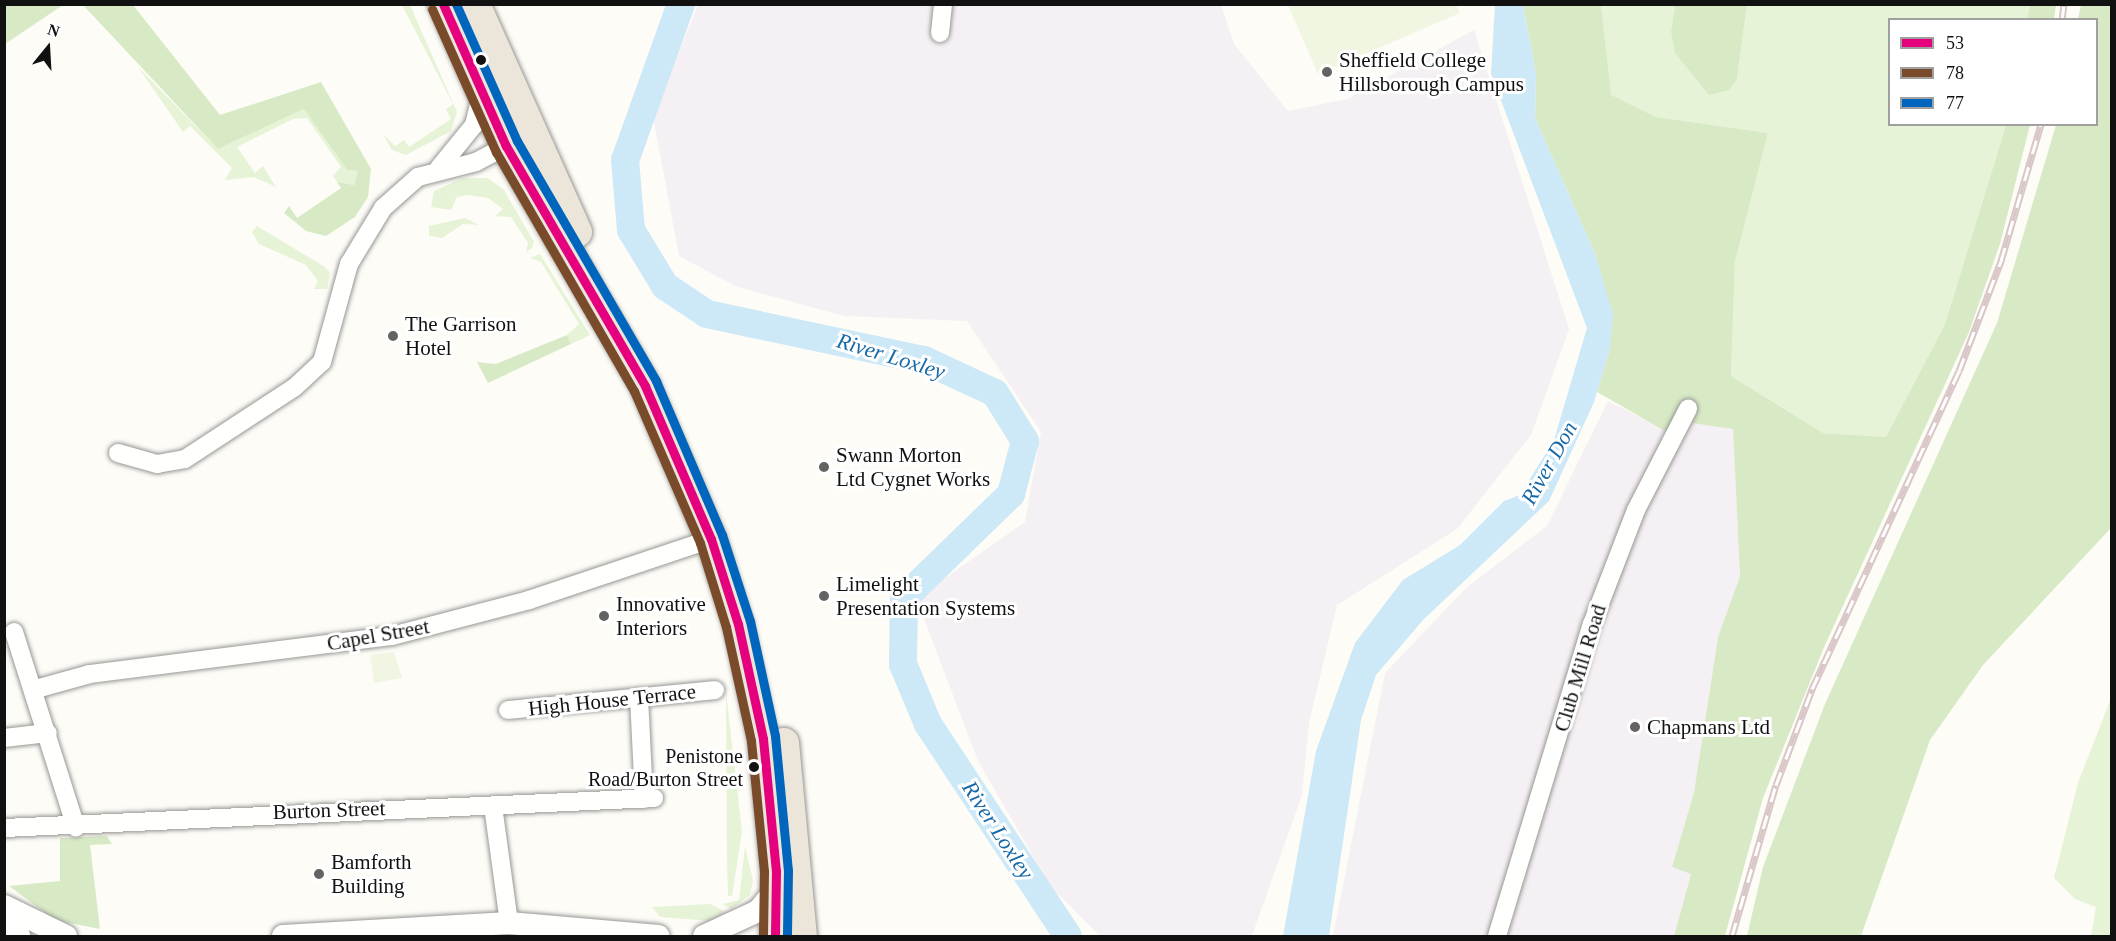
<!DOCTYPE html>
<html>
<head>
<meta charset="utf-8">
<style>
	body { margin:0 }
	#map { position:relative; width:2116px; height:941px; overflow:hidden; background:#fdfcf7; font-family:Georgia,serif }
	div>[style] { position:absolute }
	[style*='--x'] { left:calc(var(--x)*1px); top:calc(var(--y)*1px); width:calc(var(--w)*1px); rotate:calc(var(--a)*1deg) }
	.industrial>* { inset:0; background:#f5f0f3 }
	.green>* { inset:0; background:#e7f3d7 }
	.forest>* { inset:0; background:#d8eac5 }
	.pitch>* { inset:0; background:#f0f6e1 }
	.water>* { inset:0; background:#cde8f7 }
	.river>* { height:28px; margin:-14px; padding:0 14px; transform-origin:14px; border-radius:14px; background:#cde8f7 }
	.roads { filter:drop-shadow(0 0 2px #979795) drop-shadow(0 0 2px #979795) }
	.minor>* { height:18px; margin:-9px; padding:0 9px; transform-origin:9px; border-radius:9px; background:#fffffe }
	.tertiary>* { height:22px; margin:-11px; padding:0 11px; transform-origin:11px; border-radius:11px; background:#fffffe }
	.trunk>* { height:30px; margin:-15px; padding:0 15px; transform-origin:15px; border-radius:15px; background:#ece5da }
	.rail>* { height:7px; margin-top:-3.5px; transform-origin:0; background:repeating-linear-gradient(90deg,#fff 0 14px,#d9c6c7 0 28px); box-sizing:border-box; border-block:2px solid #d9c6c7 }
	.bus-1>* { height:9px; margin:-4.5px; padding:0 4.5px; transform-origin:4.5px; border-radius:4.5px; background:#e5007d }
	.bus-2>* { height:9px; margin:-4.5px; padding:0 4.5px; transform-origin:4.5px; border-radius:4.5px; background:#7a4b2a }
	.bus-3>* { height:9px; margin:-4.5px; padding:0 4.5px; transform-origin:4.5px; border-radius:4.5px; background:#0065bd }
	.dots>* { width:16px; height:16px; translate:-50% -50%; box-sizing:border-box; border:3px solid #fff; border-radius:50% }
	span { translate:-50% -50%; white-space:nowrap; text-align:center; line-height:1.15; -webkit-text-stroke:6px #fff; paint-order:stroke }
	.bus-label { font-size:20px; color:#111 }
	.right { translate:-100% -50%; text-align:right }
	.poi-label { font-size:21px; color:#111 }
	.left { translate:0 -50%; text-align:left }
	.street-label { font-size:21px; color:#111 }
	.water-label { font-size:22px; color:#1768a6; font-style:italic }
	.frame { position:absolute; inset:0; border:6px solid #111; pointer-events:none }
	.legend { position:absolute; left:1888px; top:18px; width:210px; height:108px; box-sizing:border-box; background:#fff; border:2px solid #a0a0a0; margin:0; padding:8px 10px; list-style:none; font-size:18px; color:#111 }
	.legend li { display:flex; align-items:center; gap:12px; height:30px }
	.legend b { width:30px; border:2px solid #a0a0a0 }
	.north { position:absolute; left:18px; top:18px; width:60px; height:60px; -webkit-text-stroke:4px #fff; paint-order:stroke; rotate:18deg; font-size:16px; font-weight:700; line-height:24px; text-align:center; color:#111 }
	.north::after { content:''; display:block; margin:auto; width:21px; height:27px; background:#111; clip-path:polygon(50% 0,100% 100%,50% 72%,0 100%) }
</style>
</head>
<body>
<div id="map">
	<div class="industrial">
		<div style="clip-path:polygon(698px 5px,1221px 5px,1234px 44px,1288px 111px,1347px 99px,1474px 30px,1569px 329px,1531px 435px,1457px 529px,1337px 605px,1309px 723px,1302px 795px,1252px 936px,1100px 936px,1051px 887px,978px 761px,916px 598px,1025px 522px,1041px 432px,967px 321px,844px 316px,735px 286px,679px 256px,653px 117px)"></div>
		<div style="clip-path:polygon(1608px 401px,1665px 430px,1678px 421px,1733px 428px,1740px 576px,1718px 637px,1694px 792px,1672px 866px,1691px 873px,1674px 936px,1333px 936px,1385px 673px,1466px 588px,1547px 526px)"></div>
	</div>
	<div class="green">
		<div style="clip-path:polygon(402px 5px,410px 5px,457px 112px,451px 131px,406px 155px,392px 150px,383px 134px,395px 146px,404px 140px,409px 147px,451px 119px,446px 109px,453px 104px)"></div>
		<div style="clip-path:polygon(1601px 5px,1675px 5px,1671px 31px,1737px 79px,1747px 5px,2030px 5px,2027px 19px,1890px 20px,1890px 124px,2006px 125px,1945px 324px,1886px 437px,1823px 433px,1731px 376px,1735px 262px,1768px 133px,1656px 117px,1610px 95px)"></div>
		<div style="clip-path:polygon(138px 67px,218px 149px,304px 109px,347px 170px,358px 171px,354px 185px,337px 182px,333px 176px,341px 167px,307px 118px,293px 119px,237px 147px,255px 173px,263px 166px,276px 187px,254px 177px,225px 180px,232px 168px,190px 126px,183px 132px)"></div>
		<div style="clip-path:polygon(463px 178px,488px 178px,504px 190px,534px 242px,532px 248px,526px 252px,528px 243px,511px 217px,495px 216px,503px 209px,488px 198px,467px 195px,457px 197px,451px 210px,431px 207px,434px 191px)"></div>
		<div style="clip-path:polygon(465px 218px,479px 225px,463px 224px,442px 238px,429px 236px,429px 226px)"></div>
		<div style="clip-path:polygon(257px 226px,325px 267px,330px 273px,327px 289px,314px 289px,318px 281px,306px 265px,259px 244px,252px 232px)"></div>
		<div style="clip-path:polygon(540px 254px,590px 335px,571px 344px,567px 335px,579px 324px,541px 262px,530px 258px)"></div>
		<div style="clip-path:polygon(726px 692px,742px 832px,732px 896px,728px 896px,727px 861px)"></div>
		<div style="clip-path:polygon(2111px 698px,2111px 936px,2091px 936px,2096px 907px,2075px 899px,2054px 878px,2078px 783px)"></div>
		<div style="clip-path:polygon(745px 847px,753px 880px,750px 895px,731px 909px,723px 904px,739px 900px)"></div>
		<div style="clip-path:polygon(711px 904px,725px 912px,712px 921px,660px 917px,652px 907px)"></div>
	</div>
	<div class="forest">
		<div style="clip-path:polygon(5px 4px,63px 4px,63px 5px,5px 44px)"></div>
		<div style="clip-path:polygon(83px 5px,133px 5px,220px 115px,321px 82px,371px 169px,368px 197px,355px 217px,326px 236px,306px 231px,284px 213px,289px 206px,297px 218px,341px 188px,337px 182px,354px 185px,358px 171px,347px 170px,304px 109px,218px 149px)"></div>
		<div style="clip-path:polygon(1523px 5px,1601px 5px,1611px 95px,1656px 117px,1768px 133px,1735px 262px,1731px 376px,1823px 433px,1886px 437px,1945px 324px,2006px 125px,2030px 125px,2000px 244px,1969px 332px,1825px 645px,1763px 798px,1725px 936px,1674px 936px,1691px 874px,1672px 867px,1694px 792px,1718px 637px,1740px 576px,1733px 429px,1678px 421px,1665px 431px,1597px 392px,1610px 348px,1596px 256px,1535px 118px,1536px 74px)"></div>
		<div style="clip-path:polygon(1675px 5px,1747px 5px,1737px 79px,1729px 90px,1709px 95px,1675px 53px,1671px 31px)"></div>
		<div style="clip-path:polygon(2030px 5px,2056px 5px,2054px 19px,2027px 19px)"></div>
		<div style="clip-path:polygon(2081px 5px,2111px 5px,2111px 528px,1983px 665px,1930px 740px,1861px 936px,1747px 936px,1763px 867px,1825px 704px,1997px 323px,2056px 125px,2096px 124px,2096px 20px,2078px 19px)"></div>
		<div style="clip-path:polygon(567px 335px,571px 344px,488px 383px,477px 362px,496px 364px)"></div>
		<div style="clip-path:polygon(107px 836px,112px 844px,90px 845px,100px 929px,55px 920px,9px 886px,60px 881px,60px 838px)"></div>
	</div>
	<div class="pitch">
		<div style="clip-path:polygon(1288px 5px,1456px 5px,1460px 13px,1318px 74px)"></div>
		<div style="clip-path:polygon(394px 652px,402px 678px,374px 683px,370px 655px)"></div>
	</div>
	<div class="water">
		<div style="clip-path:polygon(1495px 5px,1523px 5px,1536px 74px,1535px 118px,1596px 256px,1613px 314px,1610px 348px,1594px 402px,1549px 501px,1423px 620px,1376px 675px,1361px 720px,1329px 936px,1283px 936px,1316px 751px,1355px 643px,1403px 580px,1460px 545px,1504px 501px,1520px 495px,1554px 440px,1587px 328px,1491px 74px)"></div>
	</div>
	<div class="river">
		<div style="--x:681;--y:4;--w:166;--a:109.7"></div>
		<div style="--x:625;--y:160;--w:70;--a:85.1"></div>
		<div style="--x:631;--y:230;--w:66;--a:58.7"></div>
		<div style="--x:665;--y:286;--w:50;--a:33.7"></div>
		<div style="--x:707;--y:314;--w:222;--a:12"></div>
		<div style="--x:924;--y:360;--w:78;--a:24.9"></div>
		<div style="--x:995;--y:393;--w:57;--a:58"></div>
		<div style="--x:1025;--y:441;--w:55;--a:104.8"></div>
		<div style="--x:1011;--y:494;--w:149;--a:135.8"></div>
		<div style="--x:904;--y:598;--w:66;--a:90.9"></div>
		<div style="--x:903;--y:664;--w:65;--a:67.4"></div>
		<div style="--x:928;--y:724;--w:254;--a:56.6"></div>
	</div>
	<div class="roads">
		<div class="minor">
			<div style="--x:940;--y:33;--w:29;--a:-84"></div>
			<div style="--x:439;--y:168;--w:55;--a:-50.9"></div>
			<div style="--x:474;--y:125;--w:33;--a:-76"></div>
			<div style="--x:118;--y:453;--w:41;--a:15.8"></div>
			<div style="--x:157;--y:464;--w:28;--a:-10"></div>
			<div style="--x:185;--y:459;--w:131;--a:-33.2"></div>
			<div style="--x:295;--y:387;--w:37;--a:-43"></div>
			<div style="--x:322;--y:362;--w:102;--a:-74.6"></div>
			<div style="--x:349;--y:264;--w:66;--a:-58.7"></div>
			<div style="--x:383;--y:208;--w:47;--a:-41.5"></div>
			<div style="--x:418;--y:177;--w:60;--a:-14.5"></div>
			<div style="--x:476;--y:162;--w:34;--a:-28"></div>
			<div style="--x:14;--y:632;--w:205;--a:72.4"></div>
			<div style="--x:36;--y:689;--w:56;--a:-15.5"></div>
			<div style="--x:90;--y:674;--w:304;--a:-7.2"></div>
			<div style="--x:392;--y:636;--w:142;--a:-14.7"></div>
			<div style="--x:529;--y:600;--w:192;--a:-18.5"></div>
			<div style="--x:639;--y:697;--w:102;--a:87.2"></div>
			<div style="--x:508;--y:710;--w:208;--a:-5.5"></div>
			<div style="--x:4;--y:738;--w:44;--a:-6.5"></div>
			<div style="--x:493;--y:806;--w:118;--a:82.2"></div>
			<div style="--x:4;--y:828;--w:651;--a:-2.64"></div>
			<div style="--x:1497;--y:936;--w:326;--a:-73.1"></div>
			<div style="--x:1592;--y:624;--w:122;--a:-68.9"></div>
			<div style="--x:1636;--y:510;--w:114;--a:-62.8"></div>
		</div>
		<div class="tertiary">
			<div style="--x:4;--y:906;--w:69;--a:25.8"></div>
			<div style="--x:4;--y:915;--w:26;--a:54"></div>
			<div style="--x:283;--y:936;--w:226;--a:-3.3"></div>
			<div style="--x:509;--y:923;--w:150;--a:5"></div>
			<div style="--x:704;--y:936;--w:60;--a:-24.8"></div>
			<div style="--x:758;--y:911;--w:30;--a:-50"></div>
		</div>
		<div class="trunk">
			<div style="--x:443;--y:4;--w:155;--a:66.1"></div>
			<div style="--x:506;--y:146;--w:277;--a:59.9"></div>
			<div style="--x:645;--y:386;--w:167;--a:66.7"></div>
			<div style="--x:711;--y:539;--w:89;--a:72.4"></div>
			<div style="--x:738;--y:624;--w:118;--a:77.7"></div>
			<div style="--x:763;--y:739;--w:133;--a:84.4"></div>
			<div style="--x:776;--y:871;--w:65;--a:90.9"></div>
			<div style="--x:475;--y:4;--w:250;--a:65.9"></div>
			<div style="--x:784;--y:743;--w:194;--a:84.7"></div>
		</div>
	</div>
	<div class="rail">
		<div style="--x:2062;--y:20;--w:16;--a:-83"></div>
		<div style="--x:1732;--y:936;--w:157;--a:-73.8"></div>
		<div style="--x:1776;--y:785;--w:103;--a:-69.4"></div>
		<div style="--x:1812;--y:689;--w:350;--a:-65.2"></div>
		<div style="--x:1959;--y:371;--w:118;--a:-69.1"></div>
		<div style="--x:2001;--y:261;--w:143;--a:-73.7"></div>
	</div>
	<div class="bus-1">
		<div style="--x:443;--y:4;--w:155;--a:66.1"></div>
		<div style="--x:506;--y:146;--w:277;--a:59.9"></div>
		<div style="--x:645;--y:386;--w:167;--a:66.7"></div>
		<div style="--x:711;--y:539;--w:89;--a:72.4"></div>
		<div style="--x:738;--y:624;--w:118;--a:77.7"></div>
		<div style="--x:763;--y:739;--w:133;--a:84.4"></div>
		<div style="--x:776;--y:871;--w:65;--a:90.9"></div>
	</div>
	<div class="bus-2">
		<div style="--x:432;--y:9;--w:157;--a:65.9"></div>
		<div style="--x:496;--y:152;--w:276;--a:60"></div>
		<div style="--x:634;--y:391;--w:166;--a:66.5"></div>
		<div style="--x:700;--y:543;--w:88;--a:72.8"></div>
		<div style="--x:726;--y:627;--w:117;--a:77.6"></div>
		<div style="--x:751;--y:741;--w:131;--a:84.3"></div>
		<div style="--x:764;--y:871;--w:65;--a:90.9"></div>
	</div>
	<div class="bus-3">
		<div style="--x:456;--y:4;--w:150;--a:66"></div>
		<div style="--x:517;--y:141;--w:277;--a:59.9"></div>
		<div style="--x:656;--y:381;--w:168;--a:66.8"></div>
		<div style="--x:722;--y:535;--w:90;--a:72"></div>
		<div style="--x:750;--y:621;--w:118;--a:77.7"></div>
		<div style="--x:775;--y:736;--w:135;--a:84.5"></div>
		<div style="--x:788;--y:870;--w:66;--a:90.9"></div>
	</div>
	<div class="dots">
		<div style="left:481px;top:60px;background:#111"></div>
		<div style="left:1327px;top:72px;background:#646362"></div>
		<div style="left:393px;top:336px;background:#646362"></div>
		<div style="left:824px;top:467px;background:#646362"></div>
		<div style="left:824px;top:596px;background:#646362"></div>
		<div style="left:604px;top:616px;background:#646362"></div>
		<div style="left:1635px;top:727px;background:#646362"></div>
		<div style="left:754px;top:767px;background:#111"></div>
		<div style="left:319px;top:874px;background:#646362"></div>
	</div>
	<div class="bus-label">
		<span class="right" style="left:743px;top:768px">Penistone<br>Road/Burton Street</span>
	</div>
	<div class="poi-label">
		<span class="left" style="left:1339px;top:72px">Sheffield College<br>Hillsborough Campus</span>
		<span class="left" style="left:405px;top:336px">The Garrison<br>Hotel</span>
		<span class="left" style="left:836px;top:467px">Swann Morton<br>Ltd Cygnet Works</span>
		<span class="left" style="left:836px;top:596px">Limelight<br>Presentation Systems</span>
		<span class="left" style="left:616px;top:616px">Innovative<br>Interiors</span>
		<span class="left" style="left:1647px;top:727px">Chapmans Ltd</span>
		<span class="left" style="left:331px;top:874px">Bamforth<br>Building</span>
	</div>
	<div class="street-label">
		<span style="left:378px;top:635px;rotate:-10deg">Capel Street</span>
		<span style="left:1580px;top:668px;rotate:-73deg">Club Mill Road</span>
		<span style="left:612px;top:700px;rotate:-6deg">High House Terrace</span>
		<span style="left:329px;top:810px;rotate:-2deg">Burton Street</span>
	</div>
	<div class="water-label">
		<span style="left:891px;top:356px;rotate:17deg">River Loxley</span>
		<span style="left:1549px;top:463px;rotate:-61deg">River Don</span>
		<span style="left:998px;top:830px;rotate:57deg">River Loxley</span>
	</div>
	<div class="frame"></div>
	<ul class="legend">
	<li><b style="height:8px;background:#e5007d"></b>53</li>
	<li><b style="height:8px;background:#7a4b2a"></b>78</li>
	<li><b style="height:8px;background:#0065bd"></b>77</li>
	</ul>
	<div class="north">N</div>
</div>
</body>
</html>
